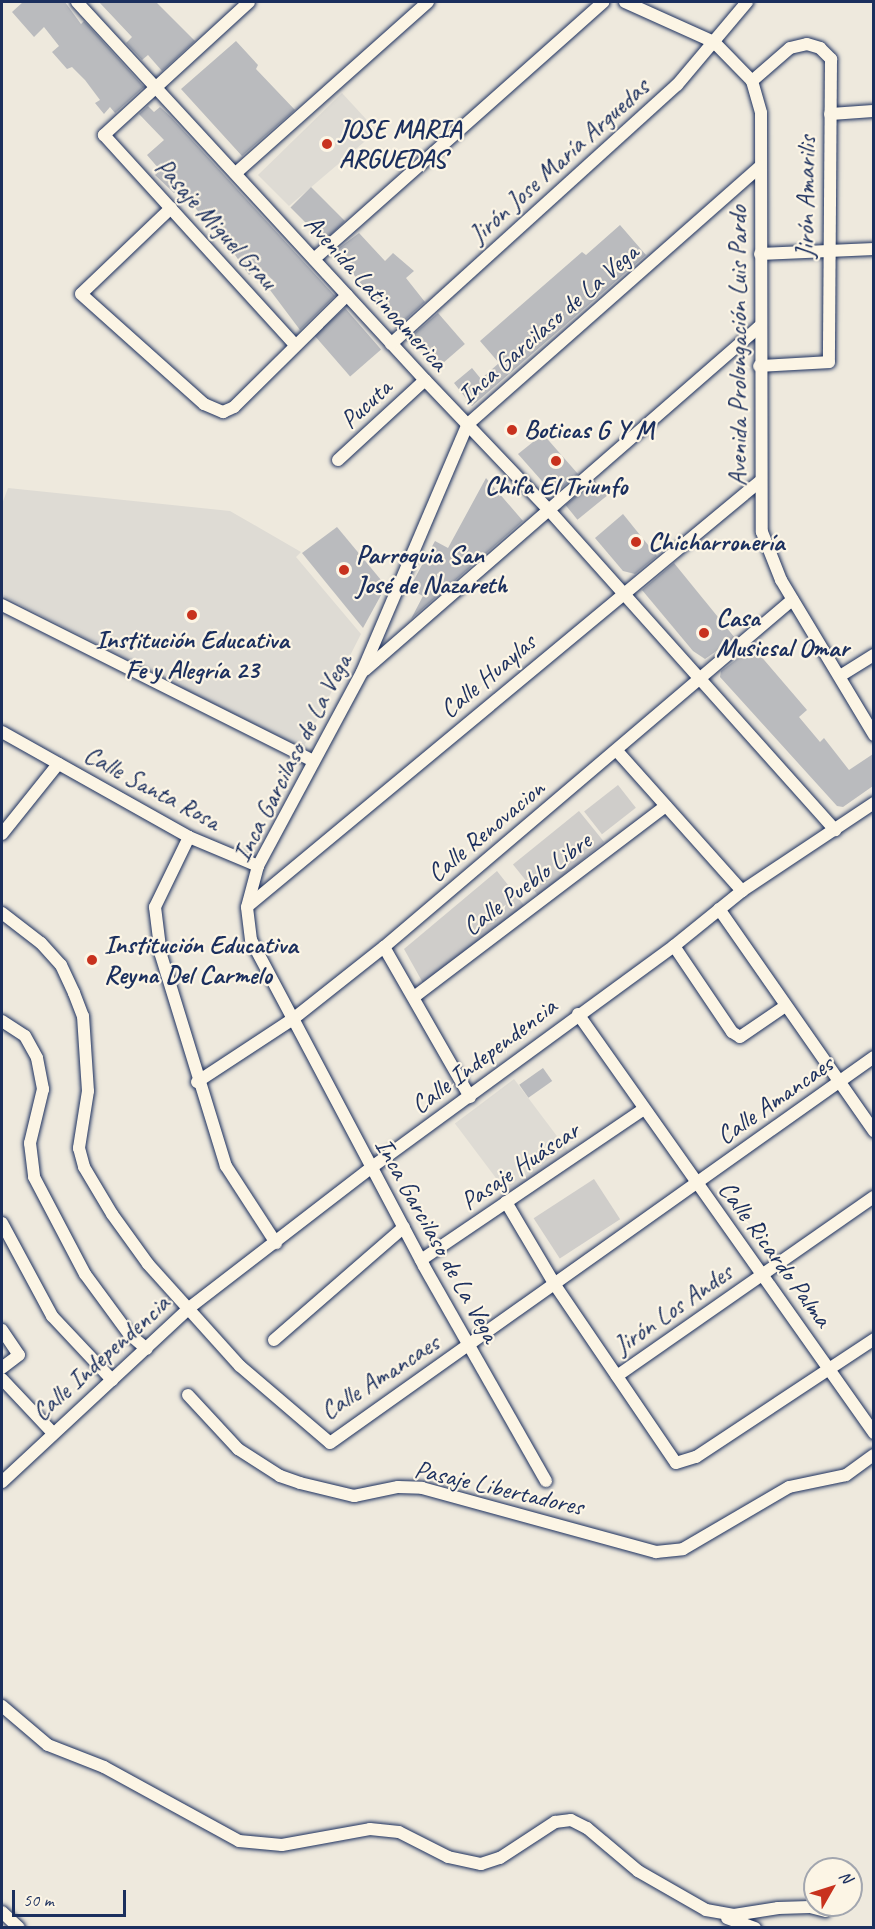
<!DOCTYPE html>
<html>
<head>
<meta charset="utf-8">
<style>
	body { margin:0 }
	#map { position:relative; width:875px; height:1929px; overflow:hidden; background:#eee9dd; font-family:Caveat,sans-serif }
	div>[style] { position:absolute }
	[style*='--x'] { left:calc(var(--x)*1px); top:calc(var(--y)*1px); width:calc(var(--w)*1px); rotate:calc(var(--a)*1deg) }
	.built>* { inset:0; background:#dedbd4; transform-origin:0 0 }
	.green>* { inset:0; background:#cfcdca; transform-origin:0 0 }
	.building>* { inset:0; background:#babbbe; transform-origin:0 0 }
	.roads { filter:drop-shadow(0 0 2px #1b2f5e) drop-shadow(0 0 2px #1b2f5e) }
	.street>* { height:12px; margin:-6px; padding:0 6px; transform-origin:6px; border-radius:6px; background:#fcf5e5 }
	.dots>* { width:16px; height:16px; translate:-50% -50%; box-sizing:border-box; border:3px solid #fcf5e5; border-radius:50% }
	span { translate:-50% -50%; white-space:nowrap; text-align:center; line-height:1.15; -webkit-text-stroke:4.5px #fcf5e5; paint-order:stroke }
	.poi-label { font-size:26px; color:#1b2f5e; font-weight:700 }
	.left { translate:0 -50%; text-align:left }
	.street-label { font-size:26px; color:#1b2f5e }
	.frame { position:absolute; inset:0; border:3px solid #1b2f5e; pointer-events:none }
	.north { position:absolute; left:803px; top:1857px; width:60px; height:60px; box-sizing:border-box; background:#fcf5e5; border:2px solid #a2a6af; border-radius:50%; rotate:51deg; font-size:16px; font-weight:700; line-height:24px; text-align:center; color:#1b2f5e }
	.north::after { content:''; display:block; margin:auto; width:21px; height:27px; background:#c8321e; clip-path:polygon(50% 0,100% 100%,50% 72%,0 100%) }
	.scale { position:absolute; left:12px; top:1890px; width:114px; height:27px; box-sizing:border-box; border:3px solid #1b2f5e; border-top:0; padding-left:8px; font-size:18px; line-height:21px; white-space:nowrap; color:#1b2f5e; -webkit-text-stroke:4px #fcf5e5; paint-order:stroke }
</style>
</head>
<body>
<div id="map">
	<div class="built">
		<div style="clip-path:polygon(342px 93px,377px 131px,289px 206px,258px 175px)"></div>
		<div style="clip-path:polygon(8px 488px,230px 511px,301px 552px,296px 557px,361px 634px,302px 750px,2px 595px,2px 504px)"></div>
		<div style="left:514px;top:1079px;width:90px;height:74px;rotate:53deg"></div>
	</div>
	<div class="green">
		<div style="left:618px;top:785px;width:29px;height:43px;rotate:52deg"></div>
		<div style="left:579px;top:811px;width:40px;height:85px;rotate:51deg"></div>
		<div style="clip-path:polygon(497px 871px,527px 909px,423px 983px,404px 949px)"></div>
		<div style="left:594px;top:1179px;width:48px;height:72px;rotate:57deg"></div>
	</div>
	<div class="building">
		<div style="clip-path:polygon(23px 2px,65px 2px,81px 24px,84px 21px,144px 87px,115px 113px,110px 107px,104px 114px,95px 103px,100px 100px,85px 80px,72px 67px,67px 69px,52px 52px,59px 46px,44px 27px,34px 37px,12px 12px)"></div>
		<div style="clip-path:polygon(99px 2px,156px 2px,195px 41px,162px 71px,148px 55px,142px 60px,126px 43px,132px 37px)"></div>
		<div style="clip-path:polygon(236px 41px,258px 65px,256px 69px,295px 110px,242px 156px,181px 89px)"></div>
		<div style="clip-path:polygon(148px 106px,154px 112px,160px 107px,171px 117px,335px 296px,300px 330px,270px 290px,277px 284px,258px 266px,249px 275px,224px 239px,184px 196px,177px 190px,174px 193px,155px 175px,160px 170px,147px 155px,164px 140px,139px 114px)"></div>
		<div style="left:311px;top:187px;width:48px;height:29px;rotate:45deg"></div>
		<div style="clip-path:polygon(620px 225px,646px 255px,472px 406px,454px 383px,472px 368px,481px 379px,499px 363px,480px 341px,582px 252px,586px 255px)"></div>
		<div style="clip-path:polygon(359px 233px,385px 261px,393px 253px,414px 271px,406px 278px,425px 302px,396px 328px,335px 251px)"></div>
		<div style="left:345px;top:308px;width:55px;height:41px;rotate:49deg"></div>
		<div style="left:438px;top:313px;width:41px;height:32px;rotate:49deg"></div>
		<div style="clip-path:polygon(543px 434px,578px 474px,558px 491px,549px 489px,518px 454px)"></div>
		<div style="clip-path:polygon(486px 478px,523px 521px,411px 619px,423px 596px,409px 589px,435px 541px,448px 548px)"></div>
		<div style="left:595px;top:481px;width:19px;height:38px;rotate:51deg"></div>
		<div style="clip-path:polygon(623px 514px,657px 556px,635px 574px,623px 571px,595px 538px)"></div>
		<div style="clip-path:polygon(337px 527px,386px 586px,363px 628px,302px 553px)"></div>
		<div style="clip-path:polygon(674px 563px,735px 638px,705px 659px,693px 651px,642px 590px)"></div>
		<div style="clip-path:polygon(753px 647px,807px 710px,799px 717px,820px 742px,824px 738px,849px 770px,873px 754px,873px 786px,843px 807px,837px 806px,730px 688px,720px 677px,721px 671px)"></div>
		<div style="left:543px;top:1068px;width:16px;height:29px;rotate:55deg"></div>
	</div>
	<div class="roads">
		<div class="street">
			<div style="--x:77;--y:2;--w:514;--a:47.37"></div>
			<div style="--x:425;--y:380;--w:178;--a:46.4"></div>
			<div style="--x:548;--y:509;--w:431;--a:48.2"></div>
			<div style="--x:249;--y:2;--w:197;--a:137.5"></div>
			<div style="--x:104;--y:135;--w:282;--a:47.7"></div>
			<div style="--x:625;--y:2;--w:98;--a:24.2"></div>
			<div style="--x:714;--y:42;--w:54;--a:45.7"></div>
			<div style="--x:752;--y:81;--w:33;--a:74"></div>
			<div style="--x:761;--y:113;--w:419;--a:89.9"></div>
			<div style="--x:762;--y:532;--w:52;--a:68.4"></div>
			<div style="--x:781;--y:580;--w:181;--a:59"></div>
			<div style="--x:752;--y:81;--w:50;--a:-41"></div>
			<div style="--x:790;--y:48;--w:17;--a:-13"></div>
			<div style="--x:807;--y:44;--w:14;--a:17"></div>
			<div style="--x:820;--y:48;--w:16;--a:45"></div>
			<div style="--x:831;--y:59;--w:303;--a:90.4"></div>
			<div style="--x:829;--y:362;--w:70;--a:176.7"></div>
			<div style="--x:830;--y:114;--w:44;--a:-3.9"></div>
			<div style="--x:237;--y:172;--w:256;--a:-41.7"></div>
			<div style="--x:171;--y:208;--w:124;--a:136.3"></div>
			<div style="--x:81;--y:294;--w:165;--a:41.8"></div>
			<div style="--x:204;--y:404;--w:21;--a:23"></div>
			<div style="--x:223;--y:412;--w:12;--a:-24"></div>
			<div style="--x:234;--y:407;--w:159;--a:-44.7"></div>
			<div style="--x:760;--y:254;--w:114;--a:-2.5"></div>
			<div style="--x:314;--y:259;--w:387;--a:-41.6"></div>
			<div style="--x:391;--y:344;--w:386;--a:-42.2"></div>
			<div style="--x:677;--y:85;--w:109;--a:-49.9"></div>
			<div style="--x:338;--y:460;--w:118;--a:-42.6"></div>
			<div style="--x:2;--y:605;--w:348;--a:26.6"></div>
			<div style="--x:365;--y:670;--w:524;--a:-41.05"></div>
			<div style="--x:840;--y:676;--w:40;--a:-32"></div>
			<div style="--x:2;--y:732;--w:214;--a:29.3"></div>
			<div style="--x:189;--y:837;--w:75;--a:22.8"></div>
			<div style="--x:617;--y:751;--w:188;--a:48.2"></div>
			<div style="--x:2;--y:834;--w:90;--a:-51.3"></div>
			<div style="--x:189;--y:837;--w:78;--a:115.9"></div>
			<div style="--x:155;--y:907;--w:48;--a:82.9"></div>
			<div style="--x:161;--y:955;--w:221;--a:72.9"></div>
			<div style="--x:226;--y:1166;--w:92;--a:57"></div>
			<div style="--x:248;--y:906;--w:664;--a:-39.68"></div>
			<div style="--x:719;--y:909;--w:271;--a:55.1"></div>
			<div style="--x:2;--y:913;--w:49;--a:37.6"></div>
			<div style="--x:41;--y:943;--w:30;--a:48"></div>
			<div style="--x:61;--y:965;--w:31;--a:65"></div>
			<div style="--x:74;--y:993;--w:25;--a:69"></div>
			<div style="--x:83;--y:1016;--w:75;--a:86.2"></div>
			<div style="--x:88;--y:1091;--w:58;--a:99"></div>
			<div style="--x:79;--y:1148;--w:20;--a:75"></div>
			<div style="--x:84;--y:1167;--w:55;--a:59.2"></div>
			<div style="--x:112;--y:1214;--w:62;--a:54.2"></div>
			<div style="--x:148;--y:1264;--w:137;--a:48"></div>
			<div style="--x:240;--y:1366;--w:118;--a:40.5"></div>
			<div style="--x:330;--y:1443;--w:667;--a:-35.36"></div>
			<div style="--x:674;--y:946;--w:104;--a:56"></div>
			<div style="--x:732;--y:1032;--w:9;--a:32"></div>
			<div style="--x:740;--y:1037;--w:53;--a:-34.3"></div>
			<div style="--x:384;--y:947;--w:173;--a:60.2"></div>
			<div style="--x:414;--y:997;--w:316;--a:-37.2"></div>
			<div style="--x:578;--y:1014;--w:513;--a:54.76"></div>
			<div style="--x:2;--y:1021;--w:27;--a:33"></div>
			<div style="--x:25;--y:1036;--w:25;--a:61"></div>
			<div style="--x:37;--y:1058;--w:32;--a:79"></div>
			<div style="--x:43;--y:1089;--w:56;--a:103.5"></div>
			<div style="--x:30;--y:1143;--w:34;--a:83"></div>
			<div style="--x:34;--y:1177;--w:110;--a:62.3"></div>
			<div style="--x:85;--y:1274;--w:74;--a:53.7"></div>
			<div style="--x:129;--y:1334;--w:23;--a:40"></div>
			<div style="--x:197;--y:1082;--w:115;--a:-33.3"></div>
			<div style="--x:293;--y:1019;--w:116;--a:-38.4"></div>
			<div style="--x:384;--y:947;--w:536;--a:-40.38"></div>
			<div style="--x:506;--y:1202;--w:96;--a:59.4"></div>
			<div style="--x:555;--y:1285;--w:215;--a:55.8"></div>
			<div style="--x:676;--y:1463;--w:21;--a:-17"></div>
			<div style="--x:696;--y:1457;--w:214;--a:-33.5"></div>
			<div style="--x:2;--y:1223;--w:106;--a:61.7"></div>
			<div style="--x:52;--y:1316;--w:88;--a:46.8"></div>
			<div style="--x:421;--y:1260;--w:269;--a:-34.1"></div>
			<div style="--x:2;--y:1330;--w:30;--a:56"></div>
			<div style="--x:19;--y:1355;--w:21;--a:143"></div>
			<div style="--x:274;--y:1340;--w:172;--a:-41"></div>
			<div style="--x:617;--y:1376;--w:313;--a:-34.9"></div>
			<div style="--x:2;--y:1379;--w:73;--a:46.7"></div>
			<div style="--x:188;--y:1395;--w:74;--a:47.2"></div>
			<div style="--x:238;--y:1449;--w:50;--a:32.7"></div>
			<div style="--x:280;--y:1476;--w:21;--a:19"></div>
			<div style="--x:300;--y:1483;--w:56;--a:13.5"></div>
			<div style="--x:354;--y:1496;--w:45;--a:-11.6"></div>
			<div style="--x:398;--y:1487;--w:24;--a:2"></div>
			<div style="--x:422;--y:1488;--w:243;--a:15.3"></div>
			<div style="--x:656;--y:1552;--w:27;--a:-6"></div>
			<div style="--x:683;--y:1549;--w:123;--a:-30.3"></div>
			<div style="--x:789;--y:1487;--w:58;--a:-11.9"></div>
			<div style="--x:846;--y:1475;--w:34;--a:-36"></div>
			<div style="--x:546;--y:1481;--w:247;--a:-119.6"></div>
			<div style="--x:424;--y:1266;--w:280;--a:-117.9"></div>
			<div style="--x:293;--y:1019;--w:89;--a:-118"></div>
			<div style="--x:251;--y:940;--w:33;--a:-97"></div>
			<div style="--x:247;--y:907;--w:42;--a:-75"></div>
			<div style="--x:258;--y:866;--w:220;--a:-61.8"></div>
			<div style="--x:362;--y:672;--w:270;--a:-66.9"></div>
			<div style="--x:468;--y:424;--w:389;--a:-41.4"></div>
			<div style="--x:2;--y:1482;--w:255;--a:-42.9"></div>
			<div style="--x:189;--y:1308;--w:231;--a:-37.6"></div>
			<div style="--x:372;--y:1167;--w:374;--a:-36.2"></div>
			<div style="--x:674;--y:946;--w:87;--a:-39"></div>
			<div style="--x:742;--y:891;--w:159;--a:-33.7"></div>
			<div style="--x:2;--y:1706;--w:60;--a:40.3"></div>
			<div style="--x:48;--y:1745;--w:60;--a:21.4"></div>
			<div style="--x:104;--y:1767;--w:154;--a:28.7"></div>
			<div style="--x:239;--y:1841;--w:43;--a:5.3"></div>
			<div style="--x:282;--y:1845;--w:89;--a:-10.3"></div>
			<div style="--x:370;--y:1829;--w:29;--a:6"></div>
			<div style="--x:399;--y:1832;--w:55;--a:27"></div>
			<div style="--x:448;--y:1857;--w:34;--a:12"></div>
			<div style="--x:481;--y:1864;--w:20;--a:-18"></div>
			<div style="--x:500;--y:1858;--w:66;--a:-33.2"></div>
			<div style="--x:555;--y:1822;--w:16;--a:-7"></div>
			<div style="--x:571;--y:1820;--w:18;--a:27"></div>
			<div style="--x:587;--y:1828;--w:67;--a:40.1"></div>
			<div style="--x:638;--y:1871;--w:78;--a:29.8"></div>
			<div style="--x:706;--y:1910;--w:28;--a:10"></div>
			<div style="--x:734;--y:1915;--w:45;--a:-9"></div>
			<div style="--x:778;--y:1908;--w:32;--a:-2"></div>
			<div style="--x:810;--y:1907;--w:16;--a:14"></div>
			<div style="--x:2;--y:1912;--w:23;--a:43"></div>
			<div style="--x:727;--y:1918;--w:30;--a:20"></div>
		</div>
	</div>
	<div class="dots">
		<div style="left:327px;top:144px;background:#c8321e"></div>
		<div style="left:512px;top:430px;background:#c8321e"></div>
		<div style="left:556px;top:461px;background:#c8321e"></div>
		<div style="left:636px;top:542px;background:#c8321e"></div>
		<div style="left:344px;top:570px;background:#c8321e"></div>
		<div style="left:192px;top:615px;background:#c8321e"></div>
		<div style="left:704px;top:633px;background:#c8321e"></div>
		<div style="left:92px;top:960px;background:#c8321e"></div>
	</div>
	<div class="poi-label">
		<span class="left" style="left:339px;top:144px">JOSE MARIA<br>ARGUEDAS</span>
		<span class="left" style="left:524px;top:430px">Boticas G Y M</span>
		<span style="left:556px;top:486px">Chifa El Triunfo</span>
		<span class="left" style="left:648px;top:542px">Chicharronería</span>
		<span class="left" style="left:356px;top:570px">Parroquia San<br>José de Nazareth</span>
		<span class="left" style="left:716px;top:633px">Casa<br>Musicsal Omar</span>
		<span style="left:192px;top:655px">Institución Educativa<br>Fe y Alegría 23</span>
		<span class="left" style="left:104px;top:960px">Institución Educativa<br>Reyna Del Carmelo</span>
	</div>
	<div class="street-label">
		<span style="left:559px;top:161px;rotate:-42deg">Jirón Jose María Arguedas</span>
		<span style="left:806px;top:197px;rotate:-89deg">Jirón Amarilis</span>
		<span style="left:216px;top:224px;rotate:48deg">Pasaje Miguel Grau</span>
		<span style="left:376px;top:293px;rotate:48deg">Avenida Latinoamerica</span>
		<span style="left:548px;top:324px;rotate:-41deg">Inca Garcilaso de La Vega</span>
		<span style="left:738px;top:346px;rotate:-90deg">Avenida Prolongación Luis Pardo</span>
		<span style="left:366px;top:404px;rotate:-43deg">Pucuta</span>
		<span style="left:488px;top:676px;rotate:-40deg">Calle Huaylas</span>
		<span style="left:292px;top:758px;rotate:-63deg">Inca Garcilaso de La Vega</span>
		<span style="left:152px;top:788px;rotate:28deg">Calle Santa Rosa</span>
		<span style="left:486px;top:831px;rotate:-40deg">Calle Renovacion</span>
		<span style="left:527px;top:884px;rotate:-37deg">Calle Pueblo Libre</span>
		<span style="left:484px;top:1056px;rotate:-37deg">Calle Independencia</span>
		<span style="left:775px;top:1100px;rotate:-35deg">Calle Amancaes</span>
		<span style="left:520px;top:1166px;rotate:-34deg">Pasaje Huáscar</span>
		<span style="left:437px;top:1240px;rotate:61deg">Inca Garcilaso de La Vega</span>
		<span style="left:775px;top:1254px;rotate:54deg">Calle Ricardo Palma</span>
		<span style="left:673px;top:1309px;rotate:-35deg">Jirón Los Andes</span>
		<span style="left:101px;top:1358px;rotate:-42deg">Calle Independencia</span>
		<span style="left:380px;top:1377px;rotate:-33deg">Calle Amancaes</span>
		<span style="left:499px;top:1488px;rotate:13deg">Pasaje Libertadores</span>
	</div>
	<div class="frame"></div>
	<div class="north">N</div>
	<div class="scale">50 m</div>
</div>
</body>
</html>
